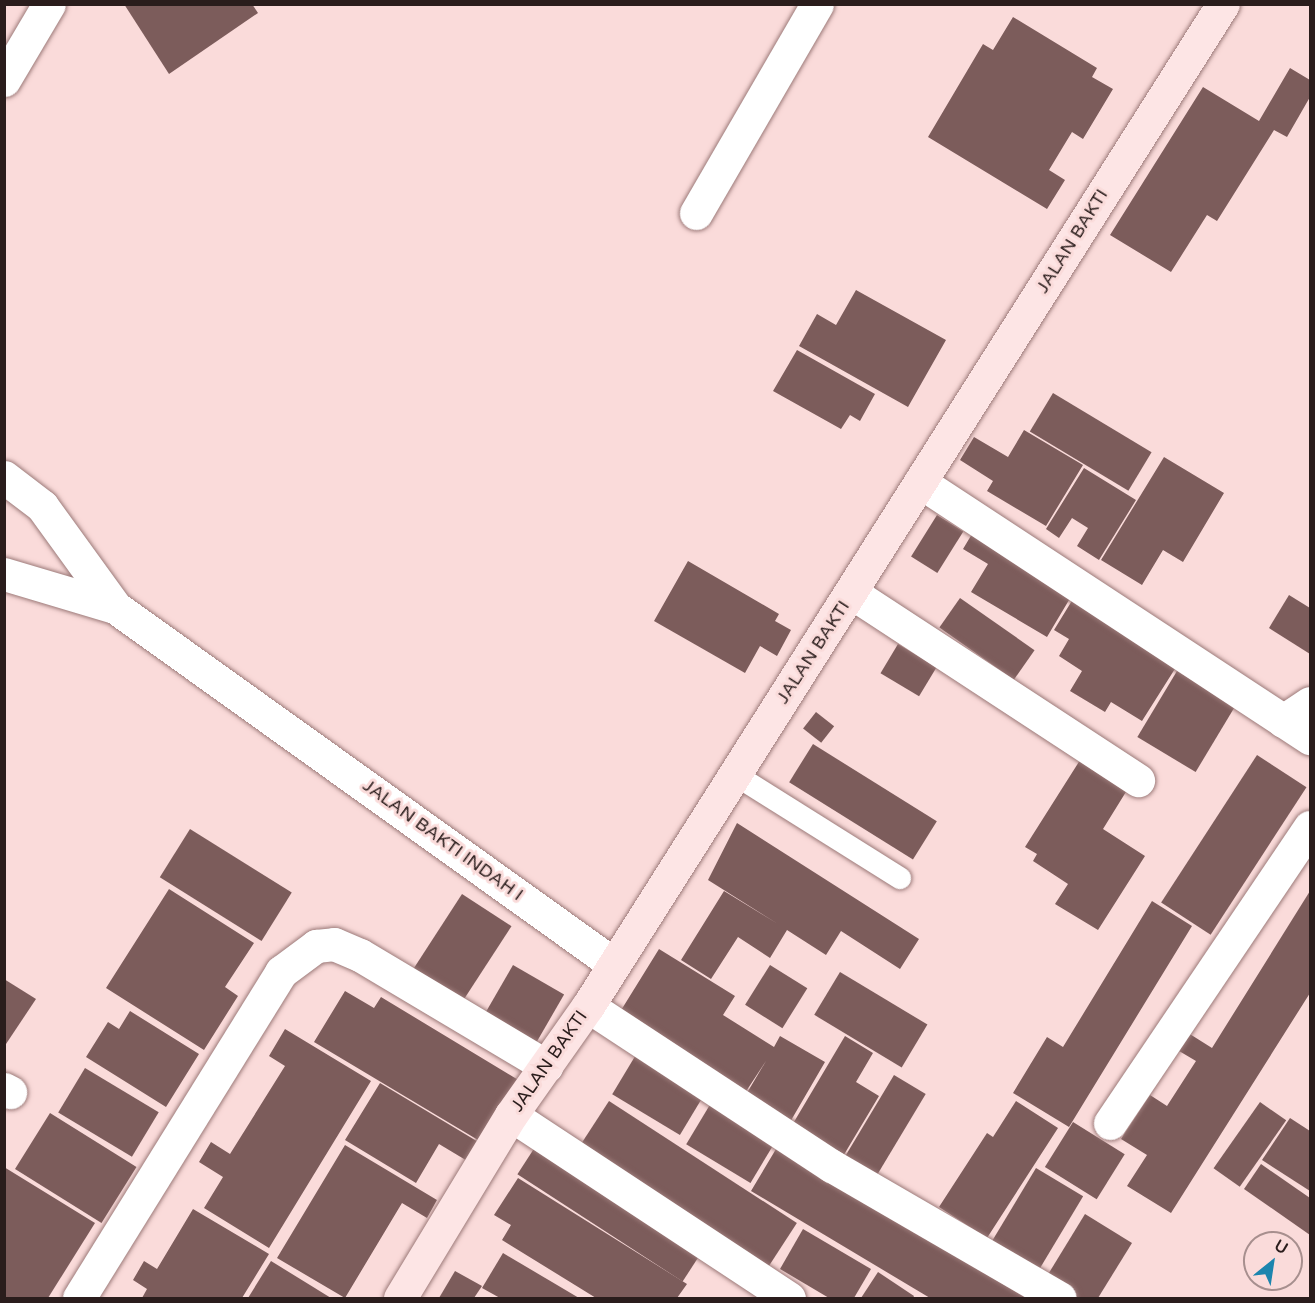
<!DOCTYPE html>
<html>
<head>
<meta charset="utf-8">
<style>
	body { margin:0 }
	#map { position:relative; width:1315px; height:1303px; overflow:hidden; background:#fadbda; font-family:"Varela Round",sans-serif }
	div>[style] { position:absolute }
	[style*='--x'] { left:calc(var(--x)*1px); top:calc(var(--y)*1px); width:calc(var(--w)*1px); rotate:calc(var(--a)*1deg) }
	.building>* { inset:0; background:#7c5c5b; transform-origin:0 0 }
	.roads { filter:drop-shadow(0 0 2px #9c7a79) drop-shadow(0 0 2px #9c7a79) }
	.lane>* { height:22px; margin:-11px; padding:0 11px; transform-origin:11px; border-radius:11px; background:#fff }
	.street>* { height:33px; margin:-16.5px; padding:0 16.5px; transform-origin:16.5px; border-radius:16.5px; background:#fff }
	.secondary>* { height:33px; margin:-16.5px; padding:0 16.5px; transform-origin:16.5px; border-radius:16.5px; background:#fde5e5 }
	span { translate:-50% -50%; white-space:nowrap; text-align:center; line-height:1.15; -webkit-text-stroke:6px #fadbda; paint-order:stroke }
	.street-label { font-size:18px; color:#2a1d1c }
	.frame { position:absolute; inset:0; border:6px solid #2a1d1c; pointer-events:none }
	.north { position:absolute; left:1243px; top:1231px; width:60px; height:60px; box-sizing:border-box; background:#fadbda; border:2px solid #a78f8e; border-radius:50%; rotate:30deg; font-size:16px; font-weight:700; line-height:24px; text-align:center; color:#2a1d1c }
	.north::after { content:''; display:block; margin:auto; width:21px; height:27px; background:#1c85ae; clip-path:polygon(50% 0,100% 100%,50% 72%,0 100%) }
</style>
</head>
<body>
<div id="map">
	<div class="building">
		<div style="clip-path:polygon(124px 4px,252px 4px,258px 13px,169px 74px)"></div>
		<div style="clip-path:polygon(1013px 17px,1097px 68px,1092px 77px,1113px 89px,1083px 139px,1072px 132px,1049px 170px,1065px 180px,1047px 209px,928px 137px,983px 44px,993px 50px)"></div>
		<div style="clip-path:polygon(1290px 68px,1310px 80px,1310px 97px,1287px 137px,1274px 130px,1217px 221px,1207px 215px,1171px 272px,1110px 235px,1203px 87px,1259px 121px)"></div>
		<div style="clip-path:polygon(856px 290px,946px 340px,908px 407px,799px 346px,817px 314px,836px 325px)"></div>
		<div style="clip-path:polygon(797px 350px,875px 394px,860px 421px,850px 415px,841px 429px,773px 391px)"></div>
		<div style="left:1053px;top:393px;width:115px;height:45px;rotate:31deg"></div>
		<div style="clip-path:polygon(1024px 430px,1083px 465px,1046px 526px,987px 491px,993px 481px,960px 460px,974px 437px,1008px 457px)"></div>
		<div style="clip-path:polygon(1164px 457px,1224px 493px,1183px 562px,1163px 550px,1142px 585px,1101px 560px)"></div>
		<div style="clip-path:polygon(1084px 468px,1136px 500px,1099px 560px,1077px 546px,1088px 528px,1072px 518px,1059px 538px,1046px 529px)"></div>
		<div style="left:937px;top:515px;width:31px;height:49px;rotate:32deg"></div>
		<div style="clip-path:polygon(972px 534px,1072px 595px,1047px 637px,971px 592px,988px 564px,963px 549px)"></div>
		<div style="clip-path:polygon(688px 561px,779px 614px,775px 621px,791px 630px,777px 656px,760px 646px,745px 673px,654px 621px)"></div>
		<div style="clip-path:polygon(1289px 595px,1310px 608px,1310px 654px,1269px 628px)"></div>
		<div style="left:960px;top:598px;width:91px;height:36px;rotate:35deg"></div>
		<div style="clip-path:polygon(1073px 599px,1178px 664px,1142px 721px,1111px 702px,1105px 712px,1070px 691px,1082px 671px,1059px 656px,1069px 639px,1054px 630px)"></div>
		<div style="left:898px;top:644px;width:45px;height:34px;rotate:31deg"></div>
		<div style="left:1177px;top:671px;width:68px;height:77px;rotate:31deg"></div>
		<div style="left:816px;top:712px;width:23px;height:21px;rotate:38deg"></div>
		<div style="left:813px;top:744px;width:146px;height:45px;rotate:32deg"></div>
		<div style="left:1257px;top:755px;width:59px;height:176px;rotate:33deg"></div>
		<div style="clip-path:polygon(1082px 757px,1129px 787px,1103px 829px,1145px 856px,1098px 930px,1055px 904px,1068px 884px,1033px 861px,1037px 854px,1025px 847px)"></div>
		<div style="clip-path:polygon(737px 823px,919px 939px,900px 969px,841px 931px,826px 955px,787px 930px,770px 958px,738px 937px,711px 979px,681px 960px,724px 891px,778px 924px,708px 880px)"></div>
		<div style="left:190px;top:829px;width:120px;height:57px;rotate:32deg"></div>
		<div style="clip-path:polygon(169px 889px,254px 943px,225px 987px,238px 996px,204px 1050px,106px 988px)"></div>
		<div style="clip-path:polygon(1310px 891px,1310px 993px,1171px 1213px,1127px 1186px,1147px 1155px,1121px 1139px,1150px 1095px,1167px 1106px,1196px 1061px,1174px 1048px,1185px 1031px,1212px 1048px)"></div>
		<div style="left:462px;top:894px;width:59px;height:98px;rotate:33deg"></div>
		<div style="clip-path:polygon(1152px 901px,1192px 926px,1069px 1127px,1013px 1093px,1047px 1037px,1063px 1047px)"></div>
		<div style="clip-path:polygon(659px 949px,735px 996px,723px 1015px,774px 1047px,780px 1036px,825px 1062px,786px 1129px,741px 1103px,766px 1061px,741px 1099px,615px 1020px)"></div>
		<div style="left:513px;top:965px;width:59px;height:65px;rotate:30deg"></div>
		<div style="left:770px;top:965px;width:44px;height:47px;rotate:32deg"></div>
		<div style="left:840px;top:972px;width:102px;height:50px;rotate:31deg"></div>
		<div style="clip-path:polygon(4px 979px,36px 999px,4px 1047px)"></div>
		<div style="clip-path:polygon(345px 991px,374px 1008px,381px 997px,520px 1081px,483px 1143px,314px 1042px)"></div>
		<div style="clip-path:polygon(130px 1011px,199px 1054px,166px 1107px,86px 1057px,108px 1022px,119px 1029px)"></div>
		<div style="clip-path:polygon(285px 1029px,371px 1081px,269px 1248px,204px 1208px,223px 1177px,199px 1162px,211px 1142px,230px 1154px,285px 1066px,269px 1056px)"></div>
		<div style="clip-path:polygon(845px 1036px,873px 1053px,856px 1082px,879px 1096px,839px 1163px,788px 1132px)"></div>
		<div style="left:640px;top:1048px;width:79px;height:54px;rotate:31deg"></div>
		<div style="left:85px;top:1068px;width:86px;height:52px;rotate:31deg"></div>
		<div style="left:894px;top:1075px;width:37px;height:100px;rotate:31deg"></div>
		<div style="clip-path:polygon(380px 1083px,480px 1143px,469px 1162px,439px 1144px,416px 1183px,345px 1140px)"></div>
		<div style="left:714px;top:1098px;width:75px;height:54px;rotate:31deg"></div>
		<div style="left:609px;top:1101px;width:224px;height:57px;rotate:33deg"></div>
		<div style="clip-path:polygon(1016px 1101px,1058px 1128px,987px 1238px,939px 1207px,987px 1133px,993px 1137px)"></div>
		<div style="left:1260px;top:1102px;width:32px;height:81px;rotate:35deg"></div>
		<div style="left:50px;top:1113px;width:102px;height:66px;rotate:32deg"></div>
		<div style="clip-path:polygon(1290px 1118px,1310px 1131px,1310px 1191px,1262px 1160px)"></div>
		<div style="left:1073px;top:1122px;width:61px;height:53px;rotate:32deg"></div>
		<div style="clip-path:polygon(782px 1139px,861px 1198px,1026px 1298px,930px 1298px,751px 1191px)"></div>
		<div style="left:537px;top:1144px;width:197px;height:36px;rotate:33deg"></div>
		<div style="clip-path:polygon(345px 1145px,437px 1200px,427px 1218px,402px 1203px,345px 1298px,277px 1258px)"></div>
		<div style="clip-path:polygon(1261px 1164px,1310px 1198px,1310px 1235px,1244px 1189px)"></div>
		<div style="clip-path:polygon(4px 1167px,95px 1223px,48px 1298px,4px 1298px)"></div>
		<div style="left:1036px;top:1168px;width:55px;height:92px;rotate:31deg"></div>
		<div style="clip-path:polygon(518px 1178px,687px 1284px,677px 1298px,596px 1298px,502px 1240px,511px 1225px,494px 1215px)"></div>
		<div style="clip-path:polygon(193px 1209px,269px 1254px,242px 1298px,142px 1298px,147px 1289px,133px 1280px,144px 1261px,157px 1269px)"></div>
		<div style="clip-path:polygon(1085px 1214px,1132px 1243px,1098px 1298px,1074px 1298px,1044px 1281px)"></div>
		<div style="clip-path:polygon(803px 1229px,871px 1269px,854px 1298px,829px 1298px,780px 1269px)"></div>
		<div style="clip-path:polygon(503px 1253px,579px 1298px,500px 1298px,482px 1288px)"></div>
		<div style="clip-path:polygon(271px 1261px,331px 1298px,248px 1298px)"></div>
		<div style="clip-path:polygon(455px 1271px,482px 1286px,474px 1298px,439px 1298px)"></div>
		<div style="clip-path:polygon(878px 1272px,914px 1296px,913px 1298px,861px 1298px)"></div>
	</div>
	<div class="roads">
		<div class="lane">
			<div style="--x:734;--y:774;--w:196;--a:32.1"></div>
		</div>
		<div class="street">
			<div style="--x:4;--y:80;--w:88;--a:-59.4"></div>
			<div style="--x:696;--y:213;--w:241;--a:-59.9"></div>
			<div style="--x:4;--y:477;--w:48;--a:37.3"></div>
			<div style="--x:42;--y:506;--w:125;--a:54.1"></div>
			<div style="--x:920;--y:482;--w:467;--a:33.3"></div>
			<div style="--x:4;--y:574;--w:116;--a:16.6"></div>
			<div style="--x:115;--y:607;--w:611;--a:35.61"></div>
			<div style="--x:852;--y:593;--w:342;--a:33.2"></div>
			<div style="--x:1283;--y:721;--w:32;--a:-34"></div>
			<div style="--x:588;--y:1006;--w:292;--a:33.3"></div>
			<div style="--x:832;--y:1166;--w:263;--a:30.1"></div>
			<div style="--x:4;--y:1089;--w:7;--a:27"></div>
			<div style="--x:511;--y:1115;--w:333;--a:33.4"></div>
			<div style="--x:1110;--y:1123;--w:357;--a:-56"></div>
			<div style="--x:79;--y:1298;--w:384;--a:-58.2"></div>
			<div style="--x:281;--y:972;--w:44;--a:-36.6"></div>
			<div style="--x:316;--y:946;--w:18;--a:-6"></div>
			<div style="--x:334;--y:944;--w:28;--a:23"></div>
			<div style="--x:360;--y:955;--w:217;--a:30.8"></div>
		</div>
		<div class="secondary">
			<div style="--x:400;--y:1298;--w:214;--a:-58.8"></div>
			<div style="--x:511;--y:1115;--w:133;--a:-54.8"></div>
			<div style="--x:588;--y:1006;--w:1186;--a:-57.64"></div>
		</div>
	</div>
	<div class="street-label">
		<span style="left:1072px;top:241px;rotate:-58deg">JALAN BAKTI</span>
		<span style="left:813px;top:652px;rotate:-57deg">JALAN BAKTI</span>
		<span style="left:443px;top:840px;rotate:36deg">JALAN BAKTI INDAH I</span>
		<span style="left:549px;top:1061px;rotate:-55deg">JALAN BAKTI</span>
	</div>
	<div class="frame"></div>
	<div class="north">U</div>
</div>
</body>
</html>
